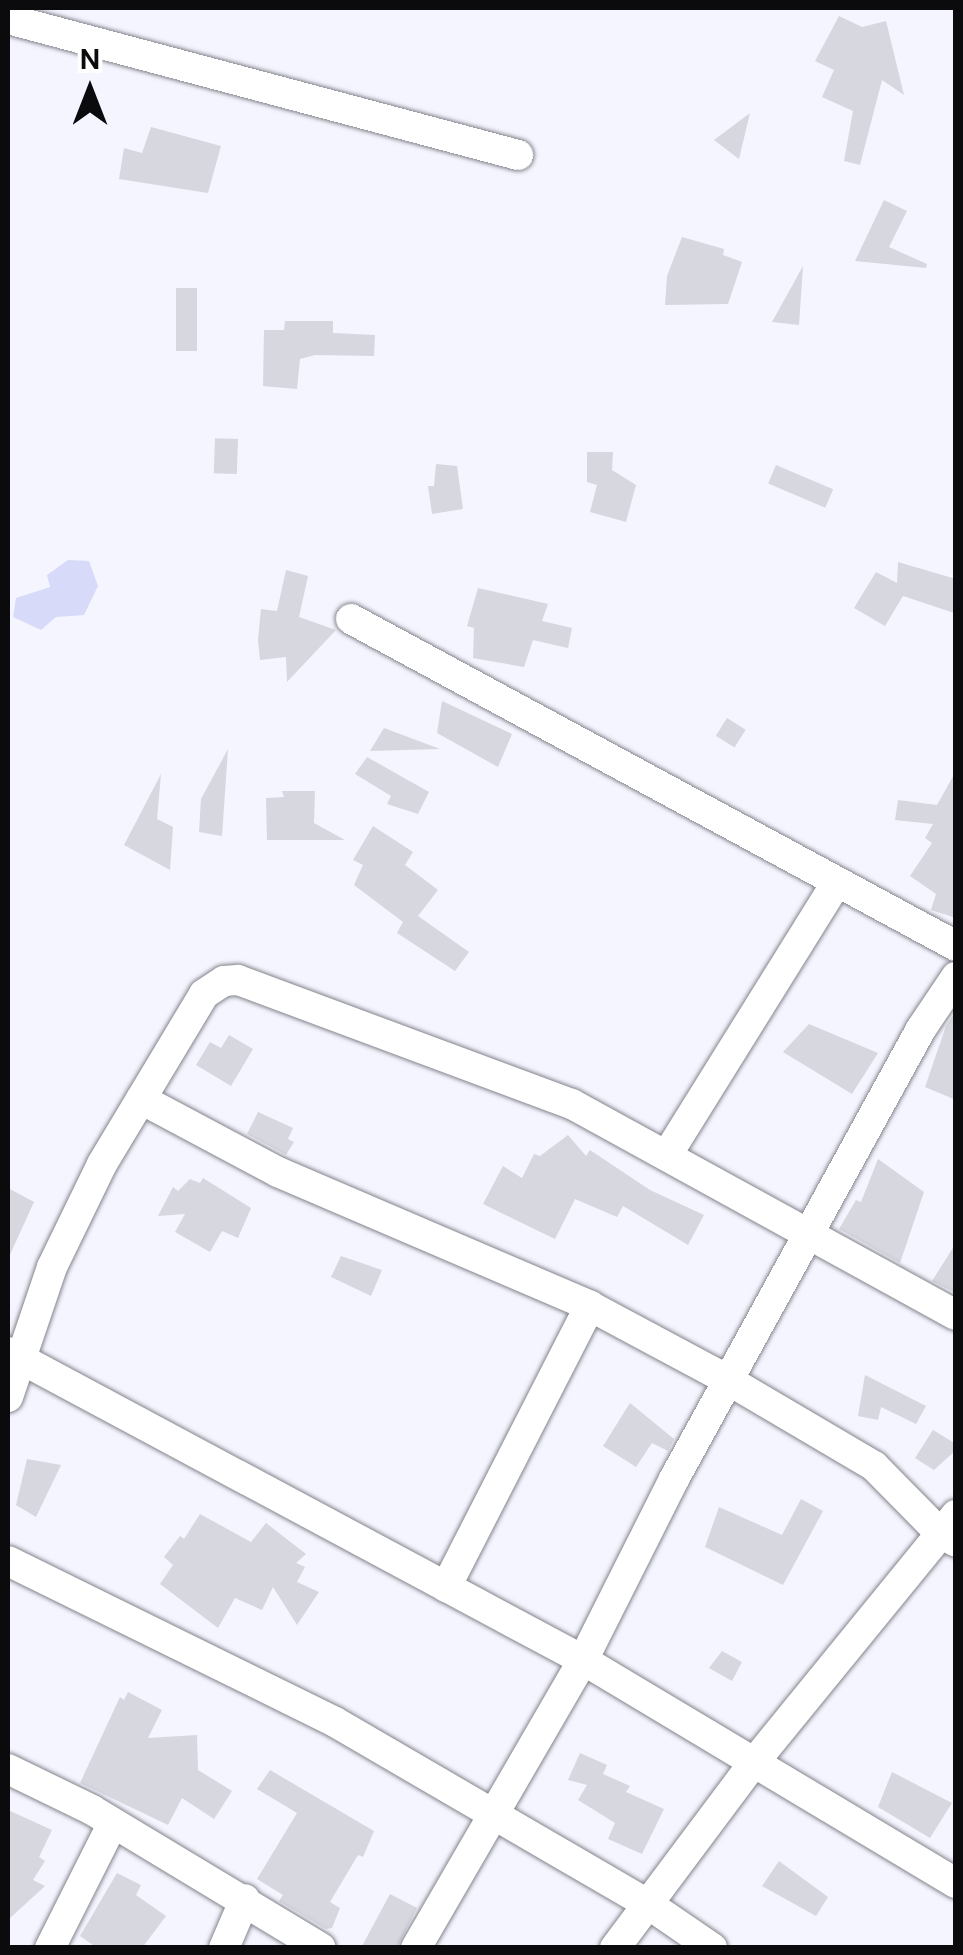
<!DOCTYPE html>
<html>
<head>
<meta charset="utf-8">
<style>
	body { margin:0 }
	#map { position:relative; width:963px; height:1955px; overflow:hidden; background:#f4f5fe; font-family:"DM Sans",sans-serif }
	div>[style] { position:absolute }
	[style*='--x'] { left:calc(var(--x)*1px); top:calc(var(--y)*1px); width:calc(var(--w)*1px); rotate:calc(var(--a)*1deg) }
	.green>* { inset:0; background:#d7dbf9 }
	.building>* { inset:0; background:#d6d7df; transform-origin:0 0 }
	.roads { filter:drop-shadow(0 0 2px #83848c) drop-shadow(0 0 2px #83848c) }
	.minor>* { height:30px; margin:-15px; padding:0 15px; transform-origin:15px; border-radius:15px; background:#fff }
	span { translate:-50% -50%; white-space:nowrap; text-align:center; line-height:1.15; -webkit-text-stroke:10px #fff; paint-order:stroke }
	.frame { position:absolute; inset:0; border:10px solid #0b0b0e; pointer-events:none }
	.north { position:absolute; left:40px; top:40px; width:100px; height:100px; -webkit-text-stroke:8px #fff; paint-order:stroke; rotate:0deg; font-size:28px; font-weight:700; line-height:40px; text-align:center; color:#0b0b0e }
	.north::after { content:''; display:block; margin:auto; width:35px; height:45px; background:#0b0b0e; clip-path:polygon(50% 0,100% 100%,50% 72%,0 100%) }
</style>
</head>
<body>
<div id="map">
	<div class="green">
		<div style="clip-path:polygon(68px 560px,89px 561px,98px 586px,84px 615px,56px 617px,41px 630px,13px 617px,16px 598px,50px 587px,47px 575px)"></div>
	</div>
	<div class="building">
		<div style="clip-path:polygon(839px 16px,862px 27px,886px 21px,904px 95px,882px 80px,860px 165px,844px 161px,853px 111px,822px 97px,834px 70px,815px 61px)"></div>
		<div style="clip-path:polygon(750px 113px,739px 159px,714px 140px)"></div>
		<div style="clip-path:polygon(151px 127px,221px 146px,208px 193px,119px 179px,124px 148px,142px 153px)"></div>
		<div style="clip-path:polygon(884px 200px,907px 211px,889px 247px,927px 264px,926px 268px,855px 261px)"></div>
		<div style="clip-path:polygon(682px 237px,724px 249px,723px 255px,742px 262px,728px 304px,665px 305px,667px 276px)"></div>
		<div style="clip-path:polygon(803px 266px,799px 325px,772px 322px)"></div>
		<div style="left:176px;top:288px;width:21px;height:63px"></div>
		<div style="clip-path:polygon(285px 321px,333px 321px,333px 333px,375px 335px,374px 356px,315px 355px,300px 359px,297px 389px,263px 386px,264px 330px,284px 330px)"></div>
		<div style="left:238px;top:439px;width:35px;height:23px;rotate:92deg"></div>
		<div style="clip-path:polygon(587px 452px,613px 452px,612px 470px,636px 485px,626px 522px,590px 512px,597px 485px,587px 482px)"></div>
		<div style="clip-path:polygon(436px 464px,457px 466px,463px 509px,432px 514px,428px 486px,434px 486px)"></div>
		<div style="left:776px;top:465px;width:62px;height:20px;rotate:23deg"></div>
		<div style="clip-path:polygon(898px 562px,956px 579px,954px 613px,903px 596px,885px 626px,854px 608px,876px 572px,897px 583px)"></div>
		<div style="clip-path:polygon(286px 570px,308px 576px,299px 617px,336px 630px,287px 682px,286px 657px,260px 660px,258px 640px,261px 609px,277px 611px)"></div>
		<div style="clip-path:polygon(478px 588px,548px 604px,542px 621px,572px 628px,568px 648px,533px 640px,524px 667px,473px 658px,474px 628px,467px 626px)"></div>
		<div style="clip-path:polygon(442px 701px,512px 734px,498px 767px,437px 733px)"></div>
		<div style="left:727px;top:718px;width:22px;height:21px;rotate:32deg"></div>
		<div style="clip-path:polygon(384px 728px,440px 749px,370px 751px)"></div>
		<div style="clip-path:polygon(228px 749px,222px 836px,199px 832px,201px 799px)"></div>
		<div style="clip-path:polygon(367px 757px,429px 792px,418px 814px,387px 804px,391px 796px,355px 774px)"></div>
		<div style="clip-path:polygon(956px 771px,956px 918px,931px 910px,936px 894px,910px 876px,932px 843px,925px 838px,933px 824px,895px 820px,898px 800px,937px 805px)"></div>
		<div style="clip-path:polygon(161px 774px,157px 819px,173px 827px,170px 870px,124px 845px)"></div>
		<div style="clip-path:polygon(282px 791px,315px 791px,314px 823px,345px 840px,267px 840px,266px 798px,284px 797px)"></div>
		<div style="clip-path:polygon(373px 826px,413px 852px,405px 865px,438px 890px,418px 916px,469px 952px,455px 971px,397px 933px,403px 922px,354px 885px,363px 865px,353px 860px)"></div>
		<div style="clip-path:polygon(956px 1011px,956px 1100px,925px 1087px,946px 1026px)"></div>
		<div style="clip-path:polygon(809px 1024px,878px 1053px,852px 1094px,783px 1052px)"></div>
		<div style="clip-path:polygon(229px 1035px,253px 1049px,231px 1086px,196px 1065px,210px 1042px,221px 1048px)"></div>
		<div style="clip-path:polygon(258px 1112px,293px 1128px,288px 1139px,294px 1142px,286px 1155px,247px 1134px)"></div>
		<div style="clip-path:polygon(568px 1135px,586px 1156px,590px 1150px,650px 1190px,704px 1215px,688px 1245px,623px 1206px,617px 1217px,575px 1199px,555px 1239px,483px 1204px,503px 1166px,522px 1178px,534px 1154px,540px 1156px)"></div>
		<div style="clip-path:polygon(878px 1159px,924px 1192px,900px 1263px,839px 1229px,856px 1200px,861px 1202px)"></div>
		<div style="clip-path:polygon(203px 1178px,251px 1208px,238px 1238px,222px 1231px,210px 1252px,175px 1232px,185px 1214px,158px 1216px,173px 1187px,178px 1191px,190px 1179px,200px 1183px)"></div>
		<div style="clip-path:polygon(8px 1188px,34px 1202px,8px 1259px)"></div>
		<div style="clip-path:polygon(956px 1243px,956px 1293px,932px 1281px)"></div>
		<div style="clip-path:polygon(341px 1256px,382px 1270px,371px 1296px,331px 1277px)"></div>
		<div style="clip-path:polygon(865px 1375px,926px 1406px,916px 1424px,881px 1407px,878px 1420px,858px 1416px)"></div>
		<div style="clip-path:polygon(630px 1403px,674px 1439px,668px 1451px,652px 1443px,636px 1467px,603px 1446px)"></div>
		<div style="clip-path:polygon(933px 1430px,956px 1444px,956px 1450px,934px 1470px,915px 1458px)"></div>
		<div style="clip-path:polygon(27px 1459px,61px 1465px,36px 1517px,16px 1505px)"></div>
		<div style="clip-path:polygon(801px 1499px,823px 1511px,783px 1585px,705px 1547px,719px 1507px,782px 1535px)"></div>
		<div style="clip-path:polygon(200px 1514px,251px 1542px,266px 1523px,306px 1554px,296px 1563px,305px 1567px,297px 1582px,319px 1592px,297px 1625px,273px 1587px,262px 1610px,235px 1598px,218px 1628px,160px 1584px,173px 1565px,164px 1557px,180px 1536px,184px 1539px)"></div>
		<div style="clip-path:polygon(722px 1651px,742px 1662px,732px 1681px,709px 1668px)"></div>
		<div style="clip-path:polygon(128px 1692px,162px 1710px,148px 1738px,197px 1735px,198px 1770px,232px 1791px,214px 1819px,182px 1798px,168px 1825px,80px 1783px,120px 1697px,124px 1700px)"></div>
		<div style="clip-path:polygon(580px 1753px,607px 1765px,603px 1774px,630px 1786px,626px 1792px,664px 1809px,642px 1854px,608px 1839px,615px 1823px,578px 1800px,587px 1785px,568px 1780px)"></div>
		<div style="clip-path:polygon(270px 1770px,374px 1831px,363px 1857px,358px 1855px,330px 1902px,340px 1908px,332px 1928px,326px 1929px,279px 1901px,283px 1895px,257px 1879px,297px 1813px,257px 1789px)"></div>
		<div style="clip-path:polygon(892px 1772px,952px 1803px,930px 1838px,878px 1807px)"></div>
		<div style="clip-path:polygon(8px 1810px,52px 1830px,39px 1857px,45px 1861px,33px 1880px,45px 1886px,8px 1920px)"></div>
		<div style="clip-path:polygon(779px 1861px,828px 1897px,816px 1916px,762px 1886px)"></div>
		<div style="clip-path:polygon(117px 1873px,141px 1885px,136px 1895px,166px 1916px,142px 1948px,97px 1948px,80px 1936px)"></div>
		<div style="clip-path:polygon(390px 1894px,417px 1908px,397px 1948px,361px 1948px)"></div>
	</div>
	<div class="roads">
		<div class="minor">
			<div style="--x:8;--y:19;--w:528;--a:14.93"></div>
			<div style="--x:351;--y:619;--w:688;--a:28.39"></div>
			<div style="--x:141;--y:1099;--w:155;--a:28.1"></div>
			<div style="--x:278;--y:1172;--w:340;--a:23.2"></div>
			<div style="--x:590;--y:1306;--w:157;--a:28.2"></div>
			<div style="--x:728;--y:1380;--w:169;--a:30.5"></div>
			<div style="--x:874;--y:1466;--w:94;--a:45.4"></div>
			<div style="--x:940;--y:1533;--w:18;--a:29"></div>
			<div style="--x:667;--y:1155;--w:319;--a:-58.1"></div>
			<div style="--x:8;--y:1352;--w:652;--a:28.18"></div>
			<div style="--x:583;--y:1660;--w:435;--a:30.9"></div>
			<div style="--x:8;--y:1397;--w:137;--a:-71.3"></div>
			<div style="--x:52;--y:1267;--w:114;--a:-64.1"></div>
			<div style="--x:102;--y:1164;--w:198;--a:-59"></div>
			<div style="--x:204;--y:994;--w:24;--a:-33"></div>
			<div style="--x:224;--y:981;--w:14;--a:-4"></div>
			<div style="--x:238;--y:980;--w:356;--a:20.4"></div>
			<div style="--x:572;--y:1104;--w:438;--a:28.8"></div>
			<div style="--x:8;--y:1561;--w:364;--a:26.2"></div>
			<div style="--x:335;--y:1722;--w:362;--a:30.2"></div>
			<div style="--x:648;--y:1904;--w:78;--a:34.5"></div>
			<div style="--x:446;--y:1587;--w:316;--a:-62.9"></div>
			<div style="--x:8;--y:1769;--w:93;--a:26"></div>
			<div style="--x:92;--y:1810;--w:267;--a:31.1"></div>
			<div style="--x:50;--y:1948;--w:140;--a:-63.3"></div>
			<div style="--x:224;--y:1948;--w:53;--a:-66.8"></div>
			<div style="--x:416;--y:1948;--w:333;--a:-59.9"></div>
			<div style="--x:583;--y:1660;--w:203;--a:-63.3"></div>
			<div style="--x:674;--y:1479;--w:513;--a:-61.24"></div>
			<div style="--x:921;--y:1029;--w:63;--a:-56.1"></div>
			<div style="--x:615;--y:1948;--w:229;--a:-53.2"></div>
			<div style="--x:752;--y:1765;--w:323;--a:-50.8"></div>
		</div>
	</div>
	<div class="frame"></div>
	<div class="north">N</div>
</div>
</body>
</html>
